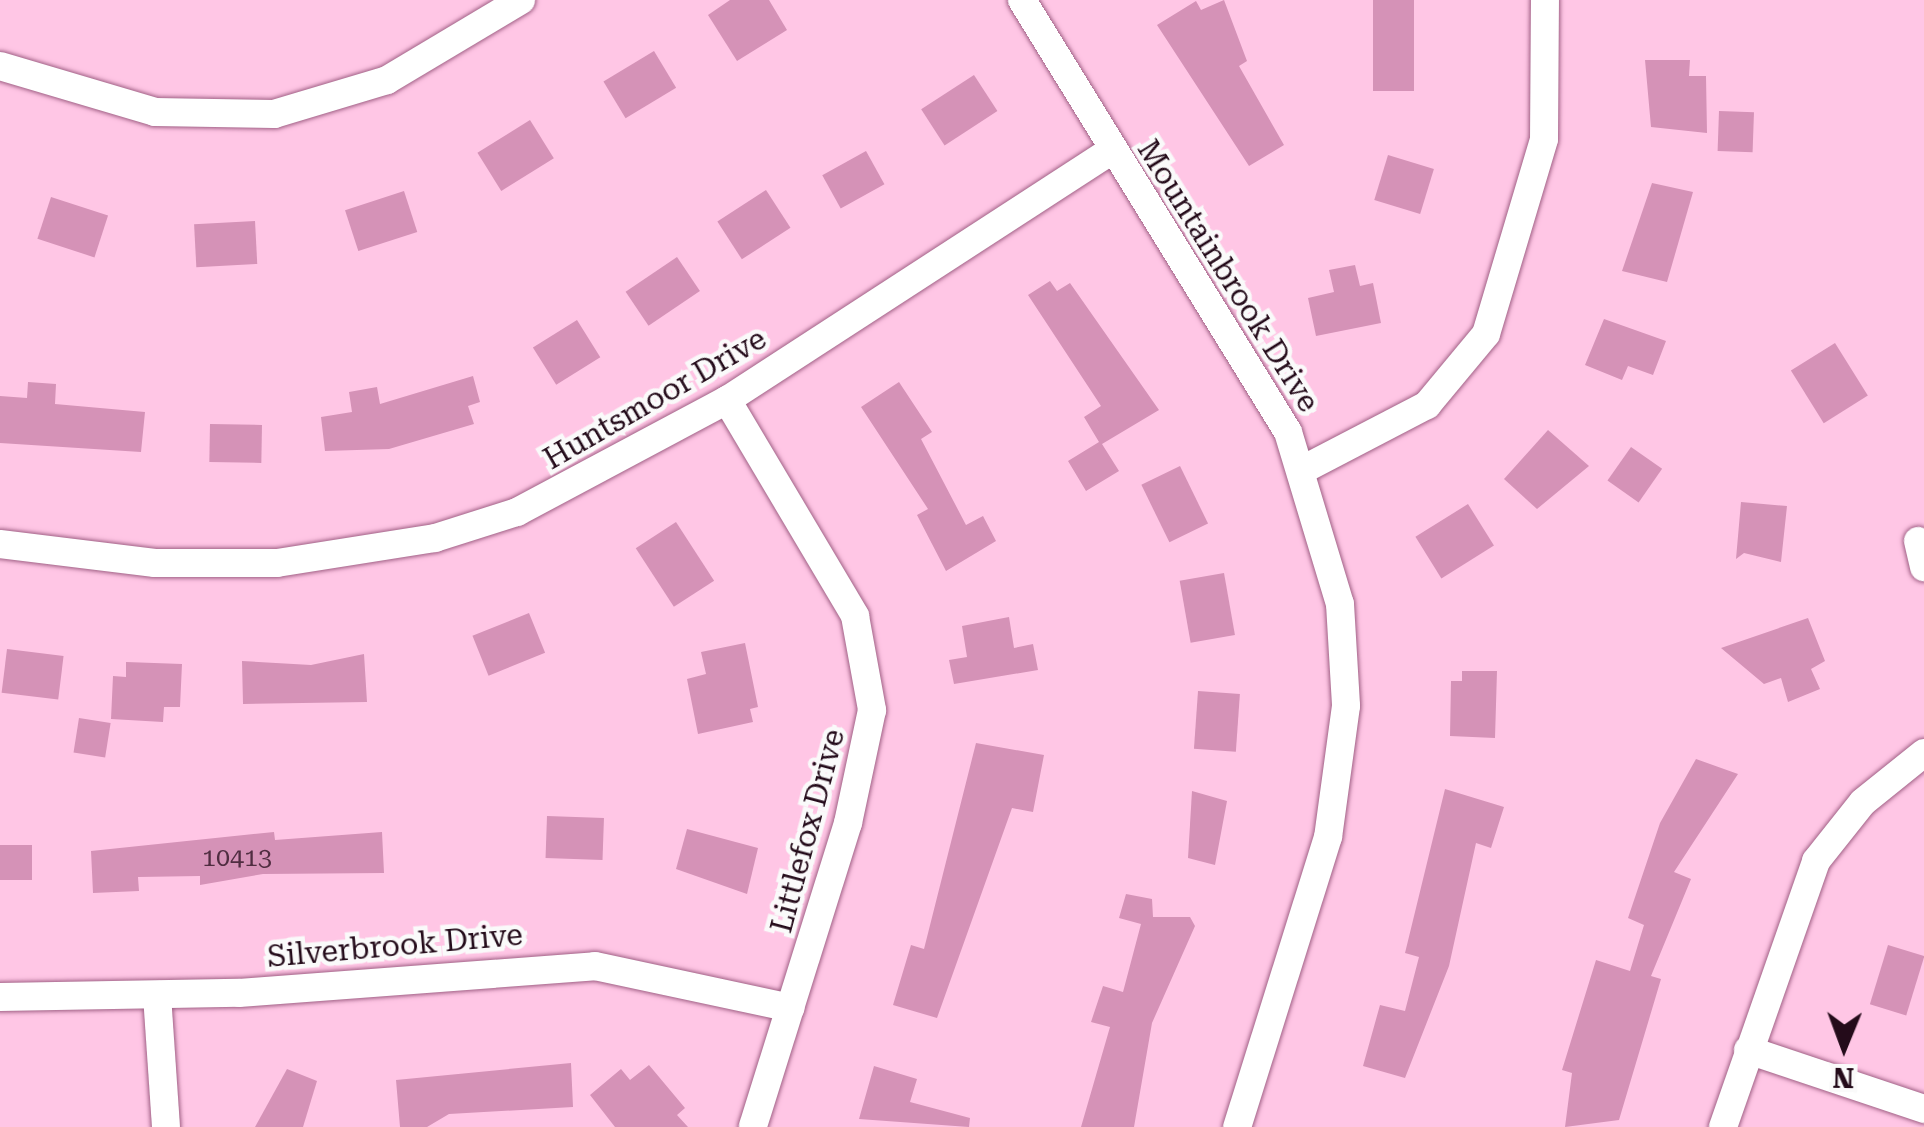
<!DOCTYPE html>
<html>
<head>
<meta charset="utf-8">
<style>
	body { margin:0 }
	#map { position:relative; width:1924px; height:1127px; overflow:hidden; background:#ffc6e5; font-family:"Roboto Serif",serif }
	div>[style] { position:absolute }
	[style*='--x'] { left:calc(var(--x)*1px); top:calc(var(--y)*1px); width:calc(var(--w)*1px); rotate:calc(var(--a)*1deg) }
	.building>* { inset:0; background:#d592b7; transform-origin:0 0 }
	.roads { filter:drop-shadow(0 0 2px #a16186) drop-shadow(0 0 2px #a16186) }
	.street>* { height:28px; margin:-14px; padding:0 14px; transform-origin:14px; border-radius:14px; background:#fff }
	span { translate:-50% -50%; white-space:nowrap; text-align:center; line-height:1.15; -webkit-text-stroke:9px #fafafa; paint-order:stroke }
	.number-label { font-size:25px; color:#502d41 }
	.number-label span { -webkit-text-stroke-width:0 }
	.street-label { font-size:30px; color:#240b1a }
	.north { position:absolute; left:1794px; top:997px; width:100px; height:100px; -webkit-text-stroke:8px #fafafa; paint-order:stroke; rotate:181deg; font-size:28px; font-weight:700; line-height:40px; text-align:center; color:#240b1a }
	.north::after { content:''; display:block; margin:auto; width:35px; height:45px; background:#240b1a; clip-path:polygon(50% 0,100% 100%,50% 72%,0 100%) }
</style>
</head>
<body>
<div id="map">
	<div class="building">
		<div style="clip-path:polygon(730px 0,769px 0,787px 30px,737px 61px,708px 15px)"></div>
		<div style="clip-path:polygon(1224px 0,1247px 61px,1239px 66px,1284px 145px,1249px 166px,1157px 25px,1196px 1px,1201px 10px)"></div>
		<div style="left:1373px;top:0;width:41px;height:91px"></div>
		<div style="left:654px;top:51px;width:43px;height:59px;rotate:59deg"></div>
		<div style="clip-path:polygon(1645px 60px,1690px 60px,1689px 76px,1706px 76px,1707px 133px,1651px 127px)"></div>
		<div style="left:974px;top:75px;width:43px;height:63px;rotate:57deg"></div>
		<div style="left:1719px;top:111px;width:35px;height:40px;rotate:2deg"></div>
		<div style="left:530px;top:120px;width:45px;height:62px;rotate:58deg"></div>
		<div style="left:866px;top:151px;width:38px;height:50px;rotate:61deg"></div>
		<div style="left:1388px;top:155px;width:48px;height:47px;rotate:17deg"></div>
		<div style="clip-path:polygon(1652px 183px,1693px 192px,1667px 282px,1622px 271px)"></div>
		<div style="left:766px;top:190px;width:45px;height:58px;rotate:57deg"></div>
		<div style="left:404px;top:191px;width:43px;height:62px;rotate:72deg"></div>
		<div style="left:51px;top:197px;width:60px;height:44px;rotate:18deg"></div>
		<div style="left:255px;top:221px;width:43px;height:61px;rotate:87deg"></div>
		<div style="left:677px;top:257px;width:41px;height:62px;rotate:56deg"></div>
		<div style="clip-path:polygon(1355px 265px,1360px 286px,1373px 283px,1381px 323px,1316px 336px,1308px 298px,1334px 292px,1329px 270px)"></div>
		<div style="clip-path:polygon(1050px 281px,1057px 291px,1070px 283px,1159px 410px,1102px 444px,1119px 471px,1086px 491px,1068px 461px,1099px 442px,1084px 417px,1101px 406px,1028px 295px)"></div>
		<div style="clip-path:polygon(1604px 319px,1666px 341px,1653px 375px,1628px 366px,1622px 380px,1585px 365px)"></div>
		<div style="left:577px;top:320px;width:44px;height:52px;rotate:58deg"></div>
		<div style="left:1835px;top:343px;width:62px;height:52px;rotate:58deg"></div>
		<div style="clip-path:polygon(473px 376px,480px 402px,468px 406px,474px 424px,389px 449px,325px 451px,321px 417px,352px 412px,349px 392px,377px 387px,380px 404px)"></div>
		<div style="clip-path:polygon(28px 382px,56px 384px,55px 404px,145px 412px,141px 452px,0 443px,0 396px,27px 398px)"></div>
		<div style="clip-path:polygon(899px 382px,932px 432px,921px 439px,966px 525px,983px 516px,996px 541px,946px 571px,917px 515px,928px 509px,861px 407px)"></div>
		<div style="left:210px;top:424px;width:52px;height:38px;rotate:1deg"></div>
		<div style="clip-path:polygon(1548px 430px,1589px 466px,1537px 509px,1504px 479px)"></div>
		<div style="left:1631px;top:447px;width:38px;height:41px;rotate:35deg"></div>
		<div style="left:1180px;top:466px;width:64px;height:43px;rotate:64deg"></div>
		<div style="clip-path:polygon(1741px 502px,1787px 506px,1781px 562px,1744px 553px,1736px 559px)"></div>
		<div style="left:1468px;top:504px;width:49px;height:62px;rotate:58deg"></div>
		<div style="left:676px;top:522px;width:70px;height:48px;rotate:57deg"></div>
		<div style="left:1224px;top:573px;width:63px;height:45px;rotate:80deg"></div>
		<div style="left:529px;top:613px;width:43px;height:61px;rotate:68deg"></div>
		<div style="clip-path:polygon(1009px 617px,1014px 648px,1033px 644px,1038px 670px,954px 684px,949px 660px,967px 657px,962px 626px)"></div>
		<div style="clip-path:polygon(1808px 618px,1825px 661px,1811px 669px,1820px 689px,1788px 702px,1781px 678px,1764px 684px,1721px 648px)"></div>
		<div style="clip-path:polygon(745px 643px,758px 707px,750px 709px,753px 722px,698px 734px,687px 679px,706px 674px,701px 652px)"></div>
		<div style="left:7px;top:649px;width:57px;height:44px;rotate:7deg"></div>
		<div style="clip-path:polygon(364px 654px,367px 702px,243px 704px,242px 661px,311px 665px)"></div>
		<div style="clip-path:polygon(126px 662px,182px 664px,180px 707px,164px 707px,163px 722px,111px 719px,113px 676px,126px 677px)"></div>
		<div style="clip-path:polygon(1462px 671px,1497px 671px,1495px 738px,1450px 736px,1451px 681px,1462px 681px)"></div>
		<div style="left:1198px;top:691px;width:42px;height:58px;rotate:4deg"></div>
		<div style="left:79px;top:718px;width:32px;height:35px;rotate:9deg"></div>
		<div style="clip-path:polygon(976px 743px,1044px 755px,1033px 812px,1012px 808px,937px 1018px,893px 1005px,911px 945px,924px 949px)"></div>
		<div style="clip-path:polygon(1696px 759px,1738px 774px,1674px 872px,1691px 879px,1651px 976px,1661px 979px,1619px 1120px,1565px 1127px,1572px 1073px,1562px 1070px,1596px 960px,1630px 971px,1644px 925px,1628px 918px,1660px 823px)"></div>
		<div style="clip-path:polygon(1445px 789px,1504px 807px,1491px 848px,1476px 843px,1449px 966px,1405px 1078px,1363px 1066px,1380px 1005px,1405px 1011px,1419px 957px,1405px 953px)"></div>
		<div style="clip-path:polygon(1192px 791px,1227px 801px,1215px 865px,1188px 858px)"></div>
		<div style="left:547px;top:816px;width:57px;height:42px;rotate:2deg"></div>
		<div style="clip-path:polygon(687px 829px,758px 848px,747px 894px,676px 869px)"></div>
		<div style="clip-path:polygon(274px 832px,275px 840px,382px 832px,384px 873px,263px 874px,200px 885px,200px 876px,138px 877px,139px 891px,93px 893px,91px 851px)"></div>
		<div style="left:0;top:845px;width:32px;height:35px"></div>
		<div style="clip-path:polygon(1126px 894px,1152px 899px,1153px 917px,1190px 917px,1195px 926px,1152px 1023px,1134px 1127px,1081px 1127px,1110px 1027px,1091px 1022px,1103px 986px,1123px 992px,1141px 924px,1119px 918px)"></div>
		<div style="left:1888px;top:945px;width:38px;height:62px;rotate:17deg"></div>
		<div style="clip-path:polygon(571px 1063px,573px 1107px,449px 1114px,427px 1127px,400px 1127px,396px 1080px)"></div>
		<div style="clip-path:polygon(649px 1065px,685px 1108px,677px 1115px,688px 1127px,615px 1127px,590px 1095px,621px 1069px,630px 1080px)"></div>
		<div style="clip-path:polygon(874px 1066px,917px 1079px,910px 1102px,970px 1118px,969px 1127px,859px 1119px)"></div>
		<div style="clip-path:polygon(287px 1069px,317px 1081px,303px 1127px,255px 1127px)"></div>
	</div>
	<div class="roads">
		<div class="street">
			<div style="--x:1022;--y:0;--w:507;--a:58.38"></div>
			<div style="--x:1288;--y:432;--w:180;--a:73.2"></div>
			<div style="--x:1340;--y:604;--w:102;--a:86.6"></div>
			<div style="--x:1346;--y:706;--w:132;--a:97.8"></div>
			<div style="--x:1328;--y:837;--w:304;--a:107.4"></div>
			<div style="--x:0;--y:66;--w:162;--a:16.5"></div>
			<div style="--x:155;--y:112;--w:119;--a:1"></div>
			<div style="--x:274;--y:114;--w:118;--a:-16.7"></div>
			<div style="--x:387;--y:80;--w:156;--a:-30.8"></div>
			<div style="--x:727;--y:400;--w:251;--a:59.3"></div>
			<div style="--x:855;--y:616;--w:96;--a:79.7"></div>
			<div style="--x:872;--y:710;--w:116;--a:102"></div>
			<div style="--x:848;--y:823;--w:318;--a:107.4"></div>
			<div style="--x:1304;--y:469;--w:139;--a:-27.5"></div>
			<div style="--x:1427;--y:405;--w:92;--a:-50.3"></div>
			<div style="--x:1486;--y:334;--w:203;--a:-73.4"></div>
			<div style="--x:1544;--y:139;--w:139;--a:-89.6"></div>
			<div style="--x:1918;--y:541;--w:27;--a:77"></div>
			<div style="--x:0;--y:544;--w:156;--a:7"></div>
			<div style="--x:155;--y:563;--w:122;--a:0"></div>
			<div style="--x:277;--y:563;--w:160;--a:-9"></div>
			<div style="--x:435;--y:538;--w:86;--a:-17.6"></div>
			<div style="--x:517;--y:512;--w:238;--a:-28.1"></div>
			<div style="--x:727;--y:400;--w:459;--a:-33"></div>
			<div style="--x:157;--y:995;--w:132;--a:86.1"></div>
			<div style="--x:0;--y:997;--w:239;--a:-1"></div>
			<div style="--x:239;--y:993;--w:357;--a:-4.3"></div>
			<div style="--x:595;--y:966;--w:200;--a:12.1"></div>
			<div style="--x:1748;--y:1050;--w:186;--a:18.5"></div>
			<div style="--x:1723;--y:1127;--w:282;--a:-70.7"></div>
			<div style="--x:1816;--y:861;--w:75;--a:-51.5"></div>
			<div style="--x:1863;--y:802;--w:78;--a:-38.8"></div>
		</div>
	</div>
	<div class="number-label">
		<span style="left:237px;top:858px">10413</span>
	</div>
	<div class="street-label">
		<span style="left:1228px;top:276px;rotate:58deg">Mountainbrook Drive</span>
		<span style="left:655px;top:399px;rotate:-30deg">Huntsmoor Drive</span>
		<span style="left:808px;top:831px;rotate:-75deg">Littlefox Drive</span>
		<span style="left:395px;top:946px;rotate:-5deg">Silverbrook Drive</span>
	</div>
	<div class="north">N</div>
</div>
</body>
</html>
